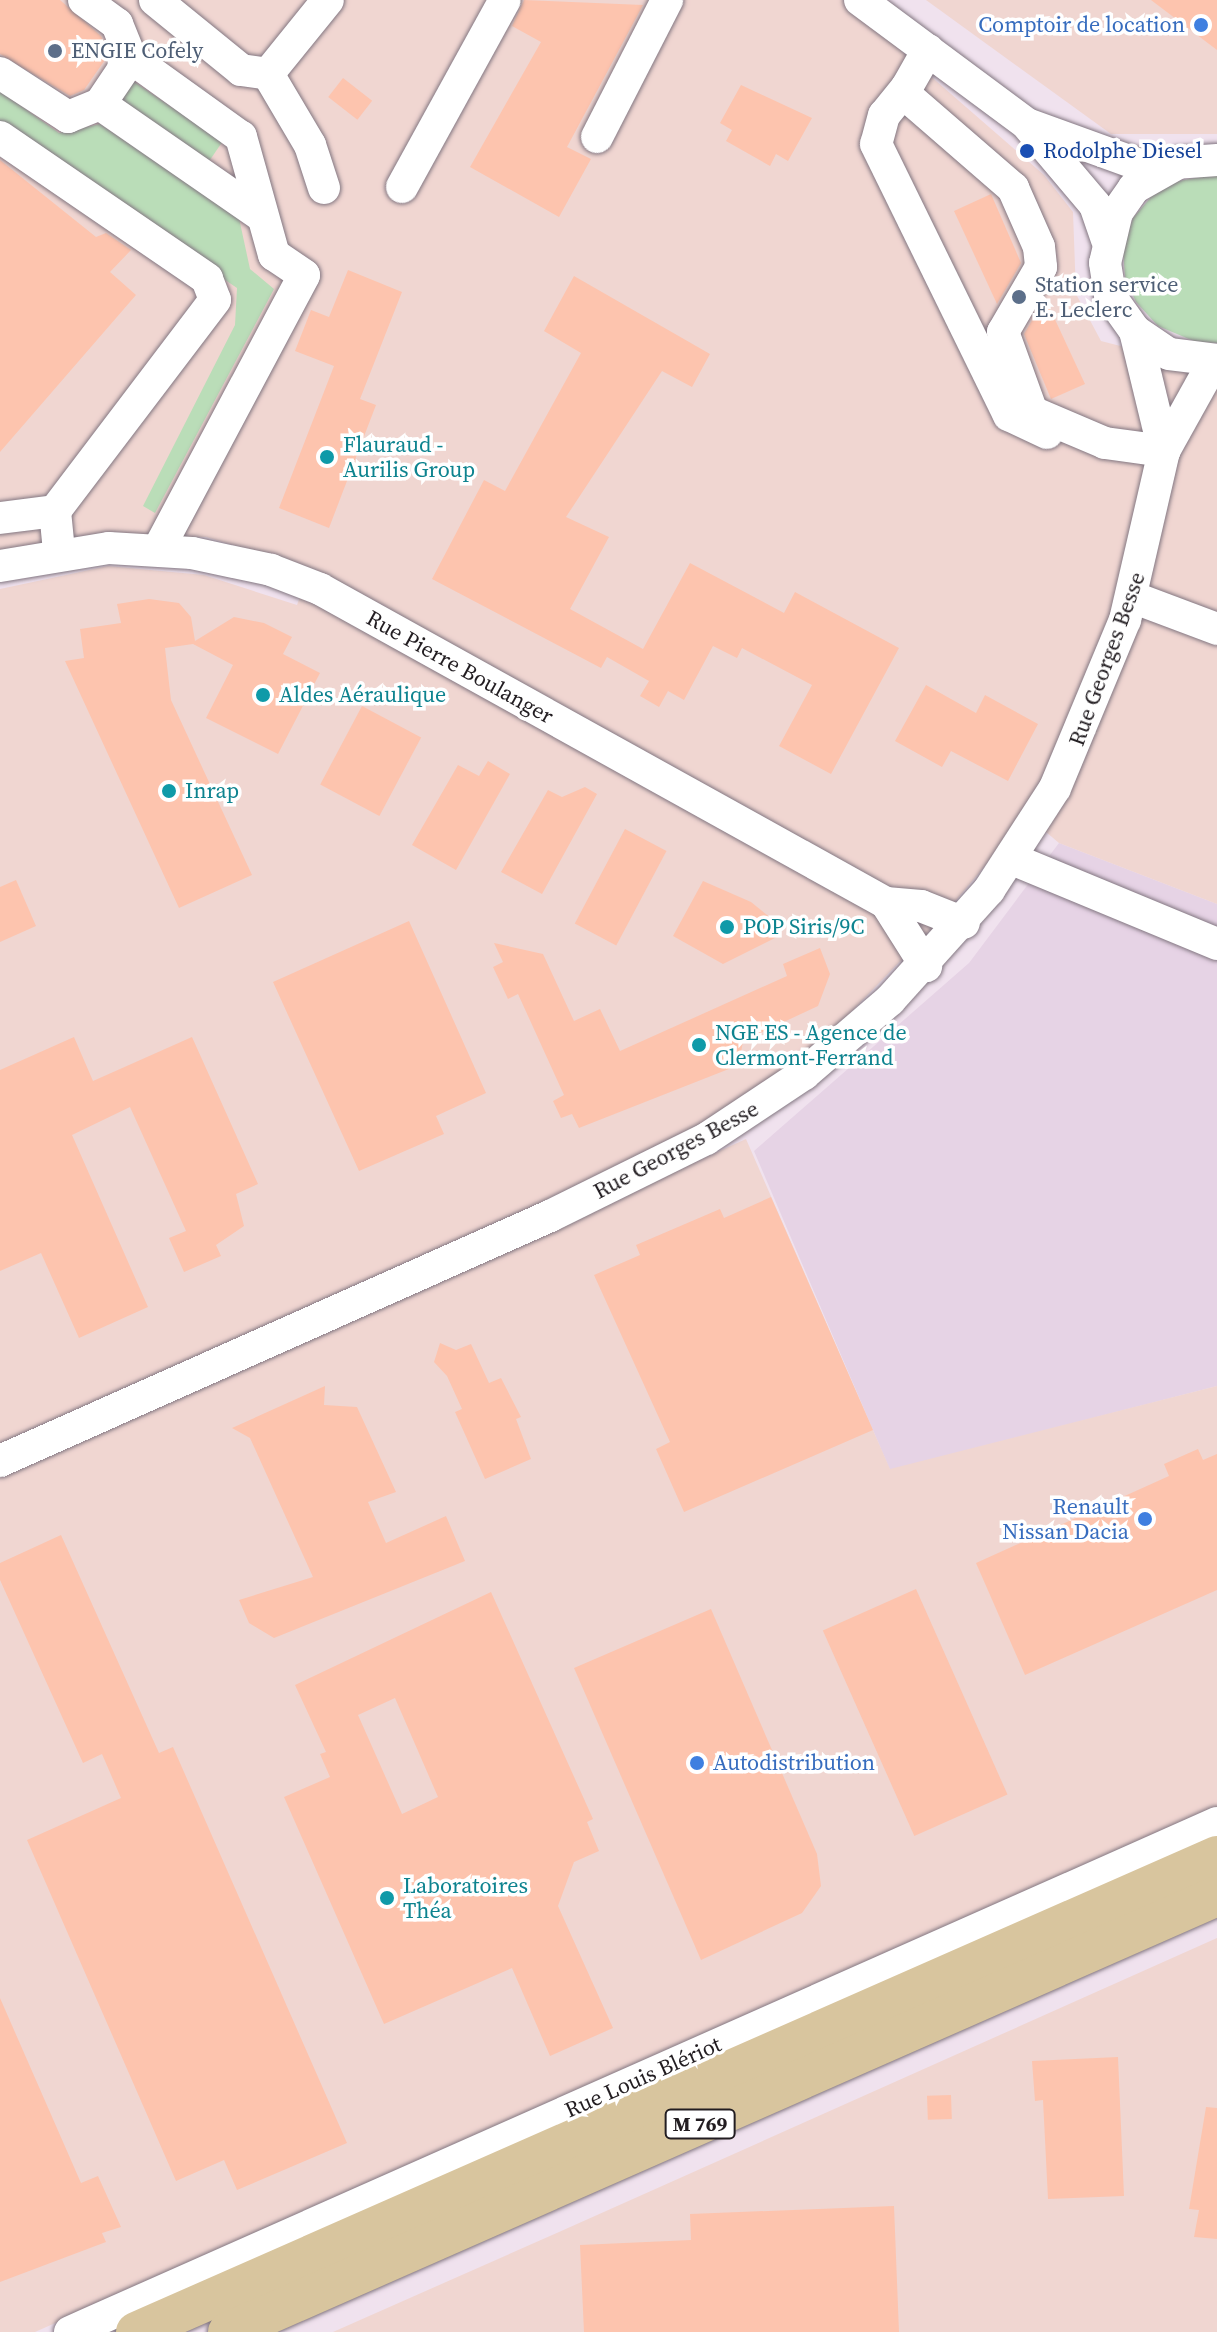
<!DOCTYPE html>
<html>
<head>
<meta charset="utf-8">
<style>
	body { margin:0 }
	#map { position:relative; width:1217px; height:2332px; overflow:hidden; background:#f0e2ee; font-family:"Source Serif 4",serif }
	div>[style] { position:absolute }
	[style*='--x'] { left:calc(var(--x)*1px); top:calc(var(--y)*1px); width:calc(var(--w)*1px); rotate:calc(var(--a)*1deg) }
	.built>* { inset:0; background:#e6d3e5 }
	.industrial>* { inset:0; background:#f0d6d1 }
	.green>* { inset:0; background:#baddb8; transform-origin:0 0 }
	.building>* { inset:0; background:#fdc4ae; transform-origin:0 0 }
	.roads { filter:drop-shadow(0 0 2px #827681) drop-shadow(0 0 2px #827681) }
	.minor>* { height:32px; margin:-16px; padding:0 16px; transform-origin:16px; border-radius:16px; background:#fff }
	.major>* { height:40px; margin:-20px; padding:0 20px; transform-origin:20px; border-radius:20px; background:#d8c59e }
	.dots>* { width:22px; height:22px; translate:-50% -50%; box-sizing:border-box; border:4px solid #fff; border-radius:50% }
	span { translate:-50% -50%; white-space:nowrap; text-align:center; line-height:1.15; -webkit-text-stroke:7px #fff; paint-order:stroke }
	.shield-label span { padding:2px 6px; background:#fff; border:2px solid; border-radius:6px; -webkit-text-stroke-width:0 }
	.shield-label { font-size:20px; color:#221d21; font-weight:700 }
	.shop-label { font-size:22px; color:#366cbe }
	.right { translate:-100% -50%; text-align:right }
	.left { translate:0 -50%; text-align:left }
	.service-label { font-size:22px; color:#4e5e75 }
	.transit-label { font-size:22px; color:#164399 }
	.culture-label { font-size:22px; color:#0d838f }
	.street-label { font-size:22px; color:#221d21 }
</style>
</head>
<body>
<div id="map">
	<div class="built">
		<div style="clip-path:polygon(1059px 843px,1217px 904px,1217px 1386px,890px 1470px,754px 1151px,969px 963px)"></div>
	</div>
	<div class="industrial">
		<div style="clip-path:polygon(0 0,843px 0,1044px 175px,1073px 212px,1076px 294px,1101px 341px,1217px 371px,1217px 904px,1059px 843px,1027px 816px,936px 924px,829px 1035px,753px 1100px,651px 1157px,0 1452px,0 589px,108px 566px,204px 575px,297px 605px,310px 568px,206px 537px,137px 537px,0 560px)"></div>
		<div style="clip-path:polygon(926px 0,1217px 0,1217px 134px,1111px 134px)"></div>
		<div style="clip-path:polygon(746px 1139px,890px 1469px,1217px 1386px,1217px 1809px,35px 2332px,0 2332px,0 1477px)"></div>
		<div style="clip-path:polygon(1217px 1938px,1217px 2332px,333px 2332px,559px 2232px)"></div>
	</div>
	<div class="green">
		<div style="left:133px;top:81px;width:108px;height:27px;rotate:34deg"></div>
		<div style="clip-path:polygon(0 91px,59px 133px,100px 124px,239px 218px,250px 269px,274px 289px,155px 513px,143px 506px,235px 325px,237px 288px,22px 141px,0 122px)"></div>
		<div style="clip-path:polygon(1217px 174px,1217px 343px,1196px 342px,1158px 326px,1136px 302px,1125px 278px,1123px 248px,1133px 218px,1151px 197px,1173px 182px)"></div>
	</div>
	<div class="building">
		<div style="clip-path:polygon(0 0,60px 0,101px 36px,109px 54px,84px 90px,70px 96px,0 54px)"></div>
		<div style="clip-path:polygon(524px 0,643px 5px,567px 147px,591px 159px,559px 217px,470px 167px,541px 42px,512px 26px)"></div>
		<div style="clip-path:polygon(1151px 0,1217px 0,1217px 50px)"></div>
		<div style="left:343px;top:78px;width:37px;height:24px;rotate:38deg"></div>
		<div style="clip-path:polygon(741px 85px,812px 118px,788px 161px,776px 154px,770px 166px,726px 141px,732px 130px,720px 123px)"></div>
		<div style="clip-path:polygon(0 160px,96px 237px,106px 233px,131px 250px,110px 272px,136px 295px,0 452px)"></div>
		<div style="clip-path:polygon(991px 194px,1021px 263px,997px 304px,954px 211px)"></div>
		<div style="clip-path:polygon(348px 270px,402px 292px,360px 399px,376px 405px,329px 528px,279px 508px,334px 366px,295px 351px,311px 310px,329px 317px)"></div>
		<div style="clip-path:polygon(574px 276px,710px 354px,692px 387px,662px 371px,566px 517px,609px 537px,570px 609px,643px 649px,690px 563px,784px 613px,795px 592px,899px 648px,831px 774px,779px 746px,812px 685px,742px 648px,737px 658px,713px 646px,684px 700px,668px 691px,659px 707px,640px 696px,649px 681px,607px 657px,601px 668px,432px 579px,484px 480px,505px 491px,581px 353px,544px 331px)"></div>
		<div style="clip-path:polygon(1045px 298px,1085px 384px,1051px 399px,1024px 334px)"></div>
		<div style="clip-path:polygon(149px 599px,179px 603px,191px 617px,195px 641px,234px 617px,264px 623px,292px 637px,283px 654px,320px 673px,278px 754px,206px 718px,233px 665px,193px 644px,165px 648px,171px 700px,252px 875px,179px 908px,65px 661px,84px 658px,80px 629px,121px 623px,117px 604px)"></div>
		<div style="clip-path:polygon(926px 685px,976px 713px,985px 695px,1038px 724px,1008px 781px,951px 751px,942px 767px,895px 741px)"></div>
		<div style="left:362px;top:706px;width:67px;height:89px;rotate:28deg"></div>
		<div style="clip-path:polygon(488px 761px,510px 774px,456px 870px,412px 845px,458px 765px,479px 776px)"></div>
		<div style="clip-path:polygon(585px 787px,597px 794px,542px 894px,501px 872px,548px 790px,562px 797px)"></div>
		<div style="left:625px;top:829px;width:47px;height:107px;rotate:28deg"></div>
		<div style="clip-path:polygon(16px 880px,36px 926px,0 942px,0 887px)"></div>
		<div style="clip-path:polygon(703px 881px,751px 902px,772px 919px,779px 936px,723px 964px,673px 936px)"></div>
		<div style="clip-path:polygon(409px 921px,486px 1093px,436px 1116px,444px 1134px,359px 1171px,273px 982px)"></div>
		<div style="clip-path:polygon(494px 943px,543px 954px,574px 1021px,600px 1009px,620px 1051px,787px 976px,783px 964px,820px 948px,830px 974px,818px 1006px,743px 1041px,739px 1065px,579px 1128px,572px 1114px,561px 1118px,553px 1101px,564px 1095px,518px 994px,508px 999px,493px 967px,503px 962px)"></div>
		<div style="clip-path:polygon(74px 1037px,93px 1081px,192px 1037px,258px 1184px,236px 1194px,244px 1226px,216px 1245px,221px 1256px,184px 1272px,169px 1238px,186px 1231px,130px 1107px,72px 1135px,148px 1307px,79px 1338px,41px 1253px,0 1271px,0 1070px)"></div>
		<div style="clip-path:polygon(771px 1197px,873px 1430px,684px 1512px,656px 1449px,670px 1442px,594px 1275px,640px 1255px,636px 1245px,720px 1209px,724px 1218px)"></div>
		<div style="clip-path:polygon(440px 1343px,456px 1350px,471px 1344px,489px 1383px,501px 1378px,521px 1417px,516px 1419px,531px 1459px,485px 1479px,455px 1412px,462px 1409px,447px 1376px,434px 1362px)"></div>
		<div style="clip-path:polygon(325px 1386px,324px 1405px,357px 1407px,396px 1492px,368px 1502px,386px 1543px,446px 1516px,465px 1561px,274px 1638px,249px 1623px,239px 1600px,313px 1577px,250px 1438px,232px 1428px)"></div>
		<div style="clip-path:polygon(1198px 1449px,1203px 1460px,1217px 1454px,1217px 1590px,1025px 1675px,976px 1563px,1169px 1476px,1164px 1464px)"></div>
		<div style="clip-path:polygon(61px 1535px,159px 1753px,173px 1747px,347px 2143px,237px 2190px,224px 2160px,176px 2181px,27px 1840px,121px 1798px,102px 1754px,83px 1763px,0 1580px,0 1563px)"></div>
		<div style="left:916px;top:1589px;width:225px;height:102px;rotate:66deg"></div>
		<div style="clip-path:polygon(evenodd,491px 1592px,593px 1819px,587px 1822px,599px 1851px,574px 1862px,558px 1906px,613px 2028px,550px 2056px,512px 1968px,384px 2024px,284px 1797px,330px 1777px,320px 1754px,326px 1752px,295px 1685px,491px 1592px,395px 1698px,438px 1797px,402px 1814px,358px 1715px,395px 1698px)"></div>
		<div style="clip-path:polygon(711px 1609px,817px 1854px,821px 1886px,802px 1913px,701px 1960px,574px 1668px)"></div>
		<div style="clip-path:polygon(0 1998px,81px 2183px,98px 2176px,121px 2227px,102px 2233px,106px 2242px,0 2282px)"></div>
		<div style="clip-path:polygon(1118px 2057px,1124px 2196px,1048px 2199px,1043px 2100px,1035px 2101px,1032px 2061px)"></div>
		<div style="left:951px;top:2095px;width:24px;height:24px;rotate:88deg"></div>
		<div style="clip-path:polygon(1206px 2107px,1217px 2108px,1217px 2239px,1194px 2237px,1199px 2210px,1189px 2209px)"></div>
		<div style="clip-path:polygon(894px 2206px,899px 2332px,584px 2332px,580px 2245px,691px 2240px,690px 2214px)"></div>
	</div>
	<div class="roads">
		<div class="minor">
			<div style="--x:84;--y:0;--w:41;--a:36"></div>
			<div style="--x:117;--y:24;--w:37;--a:68"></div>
			<div style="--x:155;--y:0;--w:111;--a:39.1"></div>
			<div style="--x:241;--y:70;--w:27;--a:8"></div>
			<div style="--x:860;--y:0;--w:208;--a:36.6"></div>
			<div style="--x:1027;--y:124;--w:138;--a:19.9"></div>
			<div style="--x:928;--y:50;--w:43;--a:119.6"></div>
			<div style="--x:907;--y:87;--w:11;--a:80"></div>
			<div style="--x:909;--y:98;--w:138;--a:40.9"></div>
			<div style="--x:1013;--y:188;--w:64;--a:66.2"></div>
			<div style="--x:1039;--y:247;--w:20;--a:84"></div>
			<div style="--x:1041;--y:267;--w:75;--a:120.3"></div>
			<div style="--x:1003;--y:332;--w:85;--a:70.1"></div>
			<div style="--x:1032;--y:412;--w:79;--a:23"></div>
			<div style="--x:1105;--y:443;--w:60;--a:7.7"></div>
			<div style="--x:0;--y:73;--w:81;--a:32.9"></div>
			<div style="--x:68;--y:117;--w:35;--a:-22"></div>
			<div style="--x:907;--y:87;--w:36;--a:129"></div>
			<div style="--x:884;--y:115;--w:30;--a:105"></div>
			<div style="--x:876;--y:144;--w:302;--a:63.9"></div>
			<div style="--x:1009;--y:415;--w:42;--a:25.3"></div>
			<div style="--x:1030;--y:128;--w:101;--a:49.8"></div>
			<div style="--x:1095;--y:205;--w:36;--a:71"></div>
			<div style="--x:0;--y:137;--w:251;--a:34.4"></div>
			<div style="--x:207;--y:279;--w:22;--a:69"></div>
			<div style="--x:215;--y:300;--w:265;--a:127.2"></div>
			<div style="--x:55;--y:511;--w:40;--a:84.3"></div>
			<div style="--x:597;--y:137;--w:154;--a:-62.9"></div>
			<div style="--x:1217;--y:160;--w:39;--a:176"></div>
			<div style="--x:1178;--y:163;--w:51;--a:150.4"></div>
			<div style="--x:1134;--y:188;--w:29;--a:125"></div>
			<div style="--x:1117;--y:212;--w:52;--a:103.2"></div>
			<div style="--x:1105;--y:263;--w:33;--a:81"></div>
			<div style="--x:1110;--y:296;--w:43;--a:54.5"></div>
			<div style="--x:1135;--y:331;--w:41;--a:34.1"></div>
			<div style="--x:1169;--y:354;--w:48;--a:7.1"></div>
			<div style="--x:402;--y:187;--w:213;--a:-61.2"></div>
			<div style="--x:324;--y:188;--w:45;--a:-108"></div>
			<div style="--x:310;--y:145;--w:82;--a:-120.6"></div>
			<div style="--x:268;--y:74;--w:95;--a:-51"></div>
			<div style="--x:1135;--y:331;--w:123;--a:76.4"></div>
			<div style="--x:0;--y:518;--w:55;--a:-7.3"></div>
			<div style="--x:158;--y:550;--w:311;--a:-62"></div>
			<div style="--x:304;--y:275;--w:36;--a:-146"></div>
			<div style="--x:274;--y:255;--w:123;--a:-105.6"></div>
			<div style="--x:241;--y:137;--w:135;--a:-144.3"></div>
			<div style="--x:131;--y:58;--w:55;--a:124"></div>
			<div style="--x:100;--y:104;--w:197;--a:34.7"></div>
			<div style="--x:0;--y:566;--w:110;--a:-9.4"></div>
			<div style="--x:109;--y:548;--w:83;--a:3.4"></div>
			<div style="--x:192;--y:553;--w:81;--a:12.1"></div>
			<div style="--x:271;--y:570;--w:53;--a:21.2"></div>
			<div style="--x:320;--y:589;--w:647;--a:29.02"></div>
			<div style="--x:886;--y:903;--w:35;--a:5"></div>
			<div style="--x:921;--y:906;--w:46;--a:21.6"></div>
			<div style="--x:1132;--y:597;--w:91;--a:20.6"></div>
			<div style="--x:1012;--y:859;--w:222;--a:22.5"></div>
			<div style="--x:886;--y:903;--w:75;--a:57.6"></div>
			<div style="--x:0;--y:1461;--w:602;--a:-24.01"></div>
			<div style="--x:550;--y:1216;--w:174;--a:-26.3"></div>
			<div style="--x:706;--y:1139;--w:118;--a:-33.6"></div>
			<div style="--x:804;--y:1074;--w:113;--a:-40.7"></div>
			<div style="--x:890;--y:1000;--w:148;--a:-48"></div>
			<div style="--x:989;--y:890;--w:121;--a:-57.1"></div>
			<div style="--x:1055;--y:788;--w:182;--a:-67.4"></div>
			<div style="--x:1125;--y:620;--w:173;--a:-77"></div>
			<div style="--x:1164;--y:451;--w:103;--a:-60.9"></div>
			<div style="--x:70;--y:2332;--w:1255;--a:-23.93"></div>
		</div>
		<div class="major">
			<div style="--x:136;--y:2332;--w:1181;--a:-23.77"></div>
			<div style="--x:228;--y:2332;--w:1081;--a:-23.79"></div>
		</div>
	</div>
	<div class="dots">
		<div style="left:1201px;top:25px;background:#3f7fe0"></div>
		<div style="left:55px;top:51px;background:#5c6f8a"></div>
		<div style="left:1027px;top:151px;background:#1a4fb4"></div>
		<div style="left:1019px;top:297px;background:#5c6f8a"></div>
		<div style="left:327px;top:457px;background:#0f9aa8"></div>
		<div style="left:263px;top:695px;background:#0f9aa8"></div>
		<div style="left:169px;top:791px;background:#0f9aa8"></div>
		<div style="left:727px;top:927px;background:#0f9aa8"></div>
		<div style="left:699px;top:1045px;background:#0f9aa8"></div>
		<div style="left:1145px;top:1519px;background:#3f7fe0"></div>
		<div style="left:697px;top:1763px;background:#3f7fe0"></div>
		<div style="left:387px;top:1898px;background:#0f9aa8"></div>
	</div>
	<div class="shield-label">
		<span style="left:700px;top:2124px">M 769</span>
	</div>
	<div class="shop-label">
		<span class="right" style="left:1185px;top:25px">Comptoir de location</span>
		<span class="right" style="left:1129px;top:1519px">Renault<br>Nissan Dacia</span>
		<span class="left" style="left:713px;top:1763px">Autodistribution</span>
	</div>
	<div class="service-label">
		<span class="left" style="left:71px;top:51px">ENGIE Cofely</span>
		<span class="left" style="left:1035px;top:297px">Station service<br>E. Leclerc</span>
	</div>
	<div class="transit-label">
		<span class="left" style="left:1043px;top:151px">Rodolphe Diesel</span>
	</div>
	<div class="culture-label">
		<span class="left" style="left:343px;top:457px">Flauraud -<br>Aurilis Group</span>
		<span class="left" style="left:279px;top:695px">Aldes Aéraulique</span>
		<span class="left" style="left:185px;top:791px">Inrap</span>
		<span class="left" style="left:743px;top:927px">POP Siris/9C</span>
		<span class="left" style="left:715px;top:1045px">NGE ES - Agence de<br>Clermont-Ferrand</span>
		<span class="left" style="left:403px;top:1898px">Laboratoires<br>Théa</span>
	</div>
	<div class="street-label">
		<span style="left:1107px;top:659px;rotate:-70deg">Rue Georges Besse</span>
		<span style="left:460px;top:667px;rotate:29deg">Rue Pierre Boulanger</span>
		<span style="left:676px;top:1150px;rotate:-28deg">Rue Georges Besse</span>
		<span style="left:643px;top:2077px;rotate:-24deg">Rue Louis Blériot</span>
	</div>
</div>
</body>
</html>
